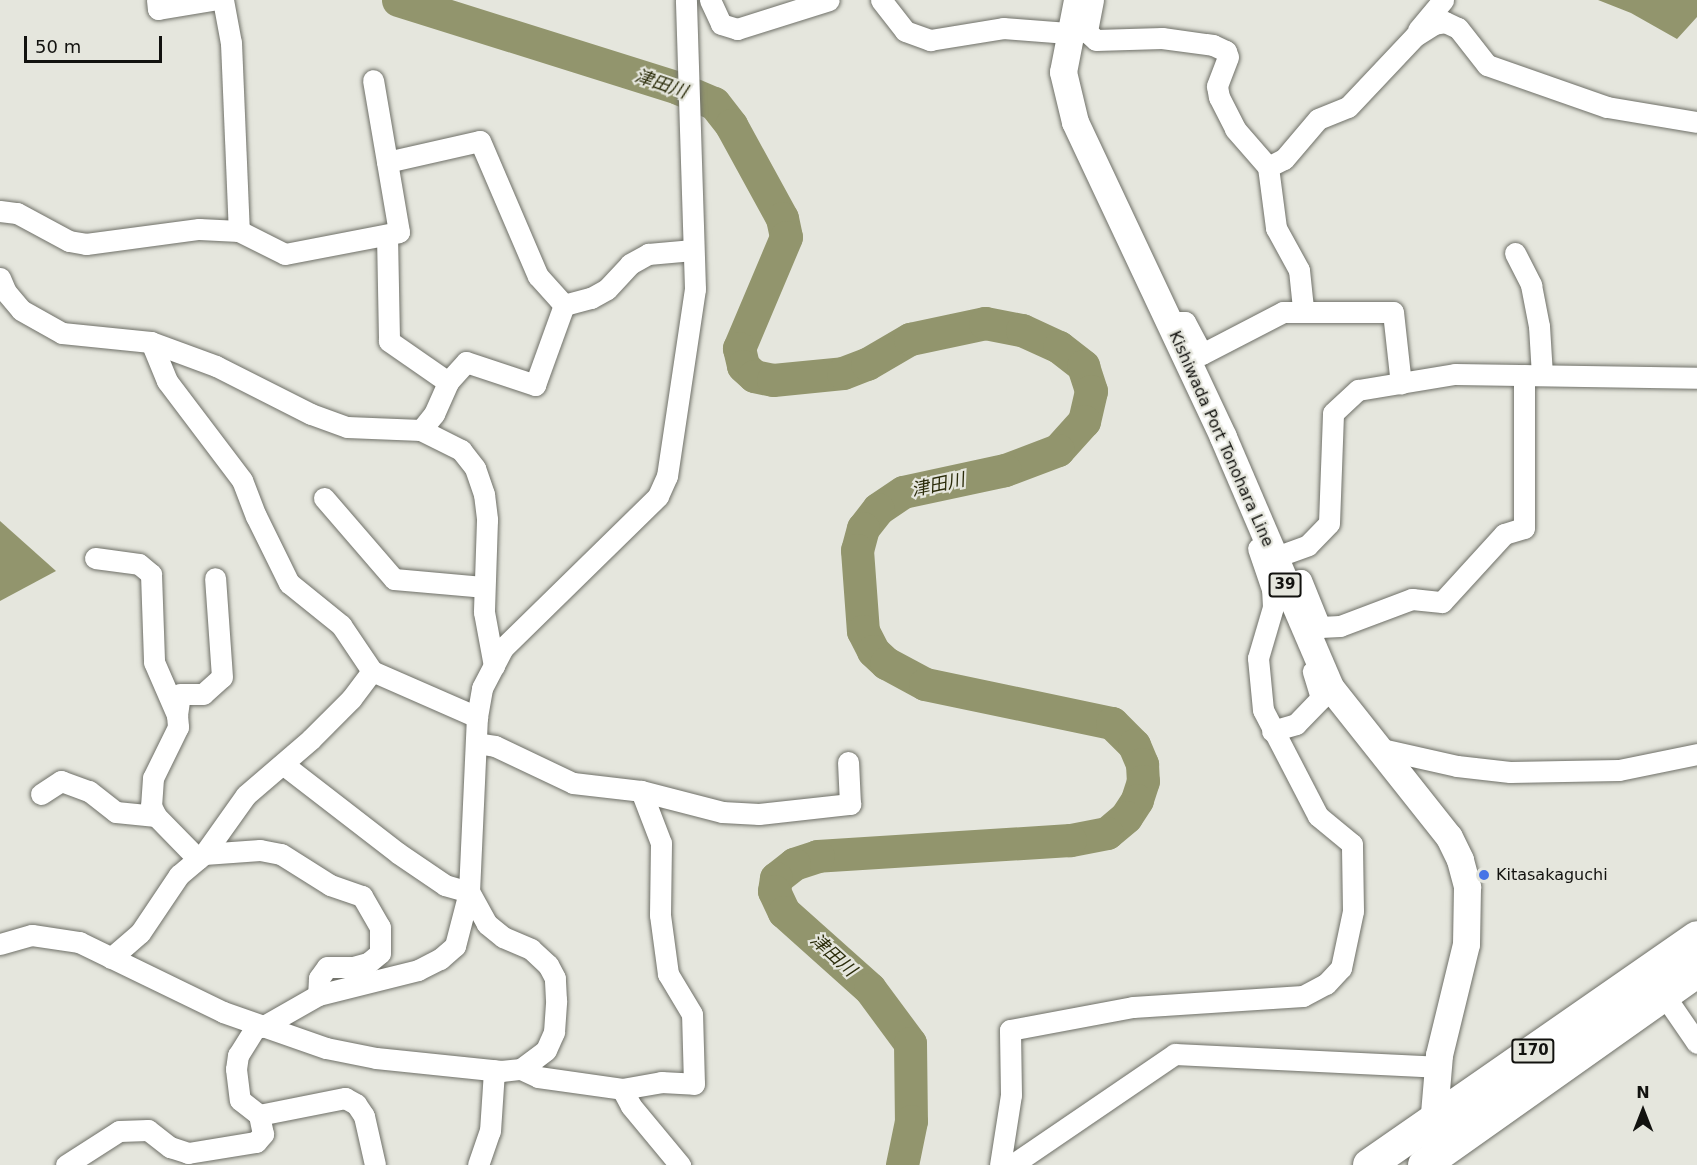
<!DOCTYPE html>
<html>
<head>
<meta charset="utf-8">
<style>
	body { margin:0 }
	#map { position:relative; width:1697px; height:1165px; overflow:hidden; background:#e5e6dd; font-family:"DejaVu Sans","Noto Sans JP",sans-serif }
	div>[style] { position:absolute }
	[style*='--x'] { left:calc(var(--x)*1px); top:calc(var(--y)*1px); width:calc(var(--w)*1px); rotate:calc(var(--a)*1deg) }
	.water>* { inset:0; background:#92956d }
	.river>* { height:33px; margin:-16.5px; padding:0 16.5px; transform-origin:16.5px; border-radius:16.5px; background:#92956d }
	.roads { filter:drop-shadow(0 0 2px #6f7068) drop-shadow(0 0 2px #6f7068) }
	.minor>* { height:21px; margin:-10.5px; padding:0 10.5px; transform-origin:10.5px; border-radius:10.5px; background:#fff }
	.major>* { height:27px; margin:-13.5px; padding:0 13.5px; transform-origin:13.5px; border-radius:13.5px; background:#fff }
	.highway>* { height:32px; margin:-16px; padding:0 16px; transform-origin:16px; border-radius:16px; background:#fff }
	.dots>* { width:16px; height:16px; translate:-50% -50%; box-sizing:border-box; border:3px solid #e5e6dd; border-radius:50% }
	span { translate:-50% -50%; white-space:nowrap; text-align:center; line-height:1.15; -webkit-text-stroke:4.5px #e5e6dd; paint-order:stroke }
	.shield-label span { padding:2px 4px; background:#e5e6dd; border:2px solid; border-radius:4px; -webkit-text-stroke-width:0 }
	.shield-label { font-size:15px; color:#12120f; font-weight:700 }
	.street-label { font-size:16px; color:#12120f }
	.poi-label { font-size:16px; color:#12120f }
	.left { translate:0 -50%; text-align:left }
	.water-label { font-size:18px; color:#2b2c0a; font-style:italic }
	.north { position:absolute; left:1613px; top:1081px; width:60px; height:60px; -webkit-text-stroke:4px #e5e6dd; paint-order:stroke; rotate:0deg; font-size:16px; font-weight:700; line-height:24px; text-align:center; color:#12120f }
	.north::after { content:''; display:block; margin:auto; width:21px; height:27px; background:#12120f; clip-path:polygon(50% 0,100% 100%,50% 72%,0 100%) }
	.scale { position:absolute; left:24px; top:36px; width:138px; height:27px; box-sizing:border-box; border:3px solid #12120f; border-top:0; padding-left:8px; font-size:18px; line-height:21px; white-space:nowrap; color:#12120f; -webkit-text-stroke:4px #e5e6dd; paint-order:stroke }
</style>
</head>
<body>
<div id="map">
	<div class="water">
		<div style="clip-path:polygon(1598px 0,1697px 0,1697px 17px,1677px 39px,1631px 13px)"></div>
		<div style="clip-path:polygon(0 521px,56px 571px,0 601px)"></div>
	</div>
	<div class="river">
		<div style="--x:398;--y:0;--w:294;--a:17.4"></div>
		<div style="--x:678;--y:88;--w:39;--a:23"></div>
		<div style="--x:714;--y:103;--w:28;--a:52"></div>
		<div style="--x:731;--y:125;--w:106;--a:61.3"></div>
		<div style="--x:782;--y:218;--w:19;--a:78"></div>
		<div style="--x:786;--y:237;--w:121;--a:112.9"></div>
		<div style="--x:739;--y:348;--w:18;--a:77"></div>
		<div style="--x:743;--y:366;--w:15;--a:42"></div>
		<div style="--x:754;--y:376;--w:19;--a:12"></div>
		<div style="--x:773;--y:380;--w:70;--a:-5.7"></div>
		<div style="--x:843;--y:373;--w:26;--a:-21"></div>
		<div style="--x:867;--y:364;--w:50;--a:-30.2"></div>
		<div style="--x:910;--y:339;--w:77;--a:-12"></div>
		<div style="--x:985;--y:323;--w:38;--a:11"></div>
		<div style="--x:1022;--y:330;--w:41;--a:24.7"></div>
		<div style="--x:1059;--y:347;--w:31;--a:38"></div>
		<div style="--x:1083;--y:366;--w:26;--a:72"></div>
		<div style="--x:1091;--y:391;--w:31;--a:103"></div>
		<div style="--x:1084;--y:421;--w:39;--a:132"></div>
		<div style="--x:1058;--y:450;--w:57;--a:159.3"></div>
		<div style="--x:1005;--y:470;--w:104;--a:167.8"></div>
		<div style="--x:903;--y:492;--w:30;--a:146"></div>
		<div style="--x:878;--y:509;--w:24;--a:128"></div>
		<div style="--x:863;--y:528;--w:23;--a:105"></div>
		<div style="--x:857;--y:550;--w:81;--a:85.8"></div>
		<div style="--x:863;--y:631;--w:22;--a:63"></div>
		<div style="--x:873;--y:651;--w:18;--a:43"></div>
		<div style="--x:886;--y:663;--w:44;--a:28.3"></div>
		<div style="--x:925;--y:684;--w:191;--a:11.8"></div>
		<div style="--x:1112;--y:723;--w:31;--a:45"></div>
		<div style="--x:1134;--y:745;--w:21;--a:67"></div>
		<div style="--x:1142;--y:764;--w:17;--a:87"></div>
		<div style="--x:1143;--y:781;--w:20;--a:108"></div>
		<div style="--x:1137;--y:800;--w:20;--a:123"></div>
		<div style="--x:1126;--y:817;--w:25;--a:140"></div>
		<div style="--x:1107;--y:833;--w:38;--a:169"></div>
		<div style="--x:1070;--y:840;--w:253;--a:176.4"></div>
		<div style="--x:818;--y:856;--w:25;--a:162"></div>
		<div style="--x:794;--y:864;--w:23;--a:142"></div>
		<div style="--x:776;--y:878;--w:13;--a:99"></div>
		<div style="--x:774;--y:891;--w:23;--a:65"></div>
		<div style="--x:784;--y:912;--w:115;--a:41.8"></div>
		<div style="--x:870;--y:989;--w:67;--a:53.5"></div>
		<div style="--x:910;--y:1043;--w:78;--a:89.3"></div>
		<div style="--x:911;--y:1121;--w:45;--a:101.6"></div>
	</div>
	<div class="roads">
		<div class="minor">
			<div style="--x:157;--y:0;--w:9;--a:84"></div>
			<div style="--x:158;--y:9;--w:55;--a:-9.5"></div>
			<div style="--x:223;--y:0;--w:44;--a:79.5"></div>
			<div style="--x:231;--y:43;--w:188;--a:87.6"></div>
			<div style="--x:710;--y:0;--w:26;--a:65"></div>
			<div style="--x:721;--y:24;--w:17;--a:17"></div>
			<div style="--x:737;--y:29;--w:96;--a:-17.5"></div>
			<div style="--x:881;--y:0;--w:39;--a:52"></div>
			<div style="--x:905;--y:31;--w:27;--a:20"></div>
			<div style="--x:930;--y:40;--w:74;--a:-9.3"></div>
			<div style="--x:1003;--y:28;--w:65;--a:4.4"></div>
			<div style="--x:1093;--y:0;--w:33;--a:101"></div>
			<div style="--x:1087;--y:32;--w:12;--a:42"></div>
			<div style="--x:1096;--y:40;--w:66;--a:-1.7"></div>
			<div style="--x:1162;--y:38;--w:51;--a:7.8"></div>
			<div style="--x:1213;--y:45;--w:14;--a:25"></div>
			<div style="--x:1226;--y:51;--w:6;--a:72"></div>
			<div style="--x:1228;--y:57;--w:31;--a:111"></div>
			<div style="--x:1217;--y:86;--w:11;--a:80"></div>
			<div style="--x:1219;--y:97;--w:36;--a:63"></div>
			<div style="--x:1235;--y:129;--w:50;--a:49"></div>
			<div style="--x:1268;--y:167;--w:62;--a:82.5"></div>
			<div style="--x:1276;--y:228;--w:48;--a:61.3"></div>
			<div style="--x:1299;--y:270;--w:39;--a:84"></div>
			<div style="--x:1418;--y:30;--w:39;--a:-50"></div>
			<div style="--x:387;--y:162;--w:95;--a:-12.7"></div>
			<div style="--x:480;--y:141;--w:147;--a:66.8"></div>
			<div style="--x:538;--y:276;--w:39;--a:48"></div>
			<div style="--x:1268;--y:167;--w:18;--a:-27"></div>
			<div style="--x:1284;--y:159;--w:52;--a:-49.6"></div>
			<div style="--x:1318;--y:119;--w:32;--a:-22"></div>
			<div style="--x:1348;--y:107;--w:98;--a:-46.7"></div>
			<div style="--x:1415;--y:36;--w:22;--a:-32"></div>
			<div style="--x:1434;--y:24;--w:11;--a:-10"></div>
			<div style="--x:1445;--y:22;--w:14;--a:25"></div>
			<div style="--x:1458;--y:28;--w:47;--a:51.9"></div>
			<div style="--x:1487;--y:65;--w:127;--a:19.3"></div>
			<div style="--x:1607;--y:107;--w:91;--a:9.5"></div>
			<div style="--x:0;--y:211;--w:17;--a:7"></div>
			<div style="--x:17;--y:213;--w:59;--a:28.3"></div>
			<div style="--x:69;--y:241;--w:17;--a:10"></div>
			<div style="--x:86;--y:244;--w:114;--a:-7.6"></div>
			<div style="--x:199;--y:229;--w:40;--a:2.9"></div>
			<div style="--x:239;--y:231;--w:51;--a:26.6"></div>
			<div style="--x:285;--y:254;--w:116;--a:-10.9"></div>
			<div style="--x:399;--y:232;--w:154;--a:-99.7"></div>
			<div style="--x:387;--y:235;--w:106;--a:88.9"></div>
			<div style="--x:389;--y:341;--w:72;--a:34.8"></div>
			<div style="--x:1515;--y:253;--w:36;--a:63"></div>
			<div style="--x:1531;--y:285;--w:42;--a:79"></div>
			<div style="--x:1539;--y:326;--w:49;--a:86.5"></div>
			<div style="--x:0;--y:278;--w:15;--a:67"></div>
			<div style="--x:6;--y:292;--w:23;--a:50"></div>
			<div style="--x:21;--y:310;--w:47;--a:29.3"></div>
			<div style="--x:62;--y:333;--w:89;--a:5.8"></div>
			<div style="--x:151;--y:342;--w:69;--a:20.3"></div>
			<div style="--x:216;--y:366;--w:106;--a:26.8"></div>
			<div style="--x:311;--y:414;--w:38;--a:20"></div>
			<div style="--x:347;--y:427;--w:74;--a:2.3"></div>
			<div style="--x:421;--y:430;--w:45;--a:26.6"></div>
			<div style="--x:461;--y:450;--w:23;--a:52"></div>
			<div style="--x:475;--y:468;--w:28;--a:71"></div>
			<div style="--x:484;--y:494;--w:26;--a:83"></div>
			<div style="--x:487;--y:520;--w:92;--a:91.9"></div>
			<div style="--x:484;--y:612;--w:55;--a:79.5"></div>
			<div style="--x:1170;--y:322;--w:15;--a:0"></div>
			<div style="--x:1185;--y:322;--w:36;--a:62"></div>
			<div style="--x:1202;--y:354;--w:91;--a:-27.4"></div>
			<div style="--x:1283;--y:312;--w:110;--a:0"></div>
			<div style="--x:1393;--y:312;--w:72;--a:83.7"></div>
			<div style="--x:151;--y:342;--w:42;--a:67.7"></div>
			<div style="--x:167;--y:381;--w:124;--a:52.9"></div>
			<div style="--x:242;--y:480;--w:39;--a:69"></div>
			<div style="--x:256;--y:516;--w:75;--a:63.8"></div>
			<div style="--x:289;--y:583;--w:67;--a:38.9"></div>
			<div style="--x:341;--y:625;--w:55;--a:56"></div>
			<div style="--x:372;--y:671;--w:115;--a:23.7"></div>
			<div style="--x:421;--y:430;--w:21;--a:-51"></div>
			<div style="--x:434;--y:414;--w:35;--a:-66"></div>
			<div style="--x:448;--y:382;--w:27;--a:-48"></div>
			<div style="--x:466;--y:362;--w:73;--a:18.4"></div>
			<div style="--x:535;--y:385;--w:85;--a:-70.1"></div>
			<div style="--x:564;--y:305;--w:28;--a:-15"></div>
			<div style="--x:591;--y:298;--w:18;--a:-29"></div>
			<div style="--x:607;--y:289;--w:34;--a:-47"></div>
			<div style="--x:630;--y:264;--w:21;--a:-29"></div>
			<div style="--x:648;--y:254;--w:45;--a:-5.1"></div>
			<div style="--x:324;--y:498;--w:107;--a:49.2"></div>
			<div style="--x:394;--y:579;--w:89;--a:5.1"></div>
			<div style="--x:95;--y:558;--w:44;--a:7.8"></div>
			<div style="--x:139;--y:564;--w:16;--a:40"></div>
			<div style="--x:151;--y:574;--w:88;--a:88"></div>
			<div style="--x:154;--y:662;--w:58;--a:66.5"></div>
			<div style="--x:177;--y:715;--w:12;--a:85"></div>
			<div style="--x:178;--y:727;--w:57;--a:116.1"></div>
			<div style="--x:153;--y:778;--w:28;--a:94"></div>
			<div style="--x:151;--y:806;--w:11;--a:63"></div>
			<div style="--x:156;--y:816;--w:60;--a:45.7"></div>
			<div style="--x:1273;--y:558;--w:37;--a:-20"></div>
			<div style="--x:1308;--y:545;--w:30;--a:-46"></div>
			<div style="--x:1329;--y:523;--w:110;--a:-87.9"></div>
			<div style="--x:1333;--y:413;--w:34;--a:-43"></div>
			<div style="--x:1358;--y:390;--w:98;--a:-9.4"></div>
			<div style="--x:1455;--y:374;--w:242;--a:0.9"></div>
			<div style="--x:1284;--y:583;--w:17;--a:-10"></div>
			<div style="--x:1301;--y:580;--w:51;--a:68"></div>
			<div style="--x:1320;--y:627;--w:20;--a:-3"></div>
			<div style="--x:1340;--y:626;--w:77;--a:-20.6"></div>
			<div style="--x:1412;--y:599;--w:30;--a:6"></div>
			<div style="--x:1442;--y:602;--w:92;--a:-47.6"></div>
			<div style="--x:1504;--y:534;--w:21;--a:-17"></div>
			<div style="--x:1524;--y:528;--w:153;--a:-90"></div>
			<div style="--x:177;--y:715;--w:21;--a:-82"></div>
			<div style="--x:180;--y:694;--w:23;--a:0"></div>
			<div style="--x:203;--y:694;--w:25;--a:-42"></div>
			<div style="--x:222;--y:677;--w:99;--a:-94"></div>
			<div style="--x:1272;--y:731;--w:25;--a:-16"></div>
			<div style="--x:1296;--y:724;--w:36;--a:-46"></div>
			<div style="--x:1321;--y:698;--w:28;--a:-107"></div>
			<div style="--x:476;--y:743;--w:19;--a:9"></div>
			<div style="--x:495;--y:746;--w:86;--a:25.4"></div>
			<div style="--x:573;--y:783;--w:68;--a:6.7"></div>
			<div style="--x:641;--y:791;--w:84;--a:14.5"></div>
			<div style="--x:722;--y:812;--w:37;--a:3"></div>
			<div style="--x:759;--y:814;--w:92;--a:-6.3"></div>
			<div style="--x:850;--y:804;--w:42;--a:-92.7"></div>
			<div style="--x:1377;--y:748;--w:82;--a:12.7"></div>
			<div style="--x:1457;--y:766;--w:53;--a:6.5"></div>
			<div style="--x:1510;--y:772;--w:109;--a:-1.1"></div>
			<div style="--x:1619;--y:770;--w:80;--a:-11.6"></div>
			<div style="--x:41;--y:794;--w:24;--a:-33"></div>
			<div style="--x:61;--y:781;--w:30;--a:20"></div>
			<div style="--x:89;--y:791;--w:34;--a:38"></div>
			<div style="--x:116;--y:812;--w:40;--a:5.7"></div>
			<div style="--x:204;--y:854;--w:56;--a:-4.1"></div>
			<div style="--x:260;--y:850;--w:21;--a:11"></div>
			<div style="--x:281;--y:854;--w:58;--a:32.3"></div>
			<div style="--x:330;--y:885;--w:34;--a:19"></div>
			<div style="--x:362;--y:896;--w:36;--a:60"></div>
			<div style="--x:380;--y:927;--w:26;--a:90"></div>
			<div style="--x:380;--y:953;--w:16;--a:140"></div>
			<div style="--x:368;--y:963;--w:16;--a:165"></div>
			<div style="--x:353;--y:967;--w:26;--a:180"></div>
			<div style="--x:327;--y:967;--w:14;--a:126"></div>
			<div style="--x:319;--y:978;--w:17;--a:93"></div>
			<div style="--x:0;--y:944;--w:33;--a:-16"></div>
			<div style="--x:32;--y:935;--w:48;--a:8.5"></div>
			<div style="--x:79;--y:942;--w:160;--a:25.9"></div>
			<div style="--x:223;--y:1012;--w:109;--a:19.3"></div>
			<div style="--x:326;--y:1048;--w:51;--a:11.3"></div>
			<div style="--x:376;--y:1058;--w:126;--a:5.9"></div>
			<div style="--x:501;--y:1071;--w:20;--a:-6"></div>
			<div style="--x:521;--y:1069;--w:31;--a:-37"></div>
			<div style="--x:546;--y:1050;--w:20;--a:-66"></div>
			<div style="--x:554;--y:1032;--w:32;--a:-86"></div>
			<div style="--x:556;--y:1000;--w:22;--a:-93"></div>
			<div style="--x:555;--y:978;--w:15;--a:-118"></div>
			<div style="--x:548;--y:965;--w:23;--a:-137"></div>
			<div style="--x:531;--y:949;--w:30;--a:-157"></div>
			<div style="--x:503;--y:937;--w:21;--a:-141"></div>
			<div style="--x:487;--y:924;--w:37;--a:-119"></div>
			<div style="--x:469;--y:892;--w:175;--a:-87.4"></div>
			<div style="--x:477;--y:717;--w:29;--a:-80"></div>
			<div style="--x:482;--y:688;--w:45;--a:-62.3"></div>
			<div style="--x:503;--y:648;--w:217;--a:-44.4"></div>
			<div style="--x:658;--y:496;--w:22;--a:-66"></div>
			<div style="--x:667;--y:476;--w:189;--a:-81.5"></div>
			<div style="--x:695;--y:289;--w:289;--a:-91.8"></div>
			<div style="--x:111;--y:958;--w:38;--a:-41"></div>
			<div style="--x:140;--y:933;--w:70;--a:-56.1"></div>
			<div style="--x:179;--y:875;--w:33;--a:-40"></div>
			<div style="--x:204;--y:854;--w:72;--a:-54.6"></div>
			<div style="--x:246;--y:795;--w:86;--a:-40.7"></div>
			<div style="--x:311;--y:739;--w:57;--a:-45"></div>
			<div style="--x:351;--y:699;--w:35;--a:-53"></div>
			<div style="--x:1664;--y:995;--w:58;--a:55.5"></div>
			<div style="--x:257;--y:1025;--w:36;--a:122"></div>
			<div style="--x:238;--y:1055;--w:14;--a:98"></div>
			<div style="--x:236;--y:1069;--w:31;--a:83"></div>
			<div style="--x:240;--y:1100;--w:24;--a:38"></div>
			<div style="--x:259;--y:1115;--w:88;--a:-11.2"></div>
			<div style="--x:345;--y:1098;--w:13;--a:29"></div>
			<div style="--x:356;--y:1104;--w:14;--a:56"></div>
			<div style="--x:364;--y:1116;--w:50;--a:77.3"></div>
			<div style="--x:262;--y:1027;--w:64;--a:-29.7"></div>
			<div style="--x:318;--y:995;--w:103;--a:-14"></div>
			<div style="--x:418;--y:970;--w:25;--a:-27"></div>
			<div style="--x:440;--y:959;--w:20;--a:-41"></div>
			<div style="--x:455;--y:946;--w:56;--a:-75.5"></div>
			<div style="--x:469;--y:892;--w:25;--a:-164"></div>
			<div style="--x:445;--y:885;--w:57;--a:-145.8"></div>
			<div style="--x:398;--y:853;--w:145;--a:-142.3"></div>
			<div style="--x:521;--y:1069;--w:19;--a:25"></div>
			<div style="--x:538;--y:1077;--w:85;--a:8.1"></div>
			<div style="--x:622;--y:1089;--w:40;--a:-10"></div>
			<div style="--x:661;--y:1082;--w:33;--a:3"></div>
			<div style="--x:694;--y:1084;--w:70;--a:-91.6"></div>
			<div style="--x:692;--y:1014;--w:47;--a:-121"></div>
			<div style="--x:668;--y:974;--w:60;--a:-97.7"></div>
			<div style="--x:660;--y:915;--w:72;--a:-89.2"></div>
			<div style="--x:661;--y:843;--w:56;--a:-111"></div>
			<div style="--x:622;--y:1089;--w:19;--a:62"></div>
			<div style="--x:631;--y:1106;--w:77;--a:50.3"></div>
			<div style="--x:66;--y:1165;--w:63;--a:-32.7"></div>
			<div style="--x:119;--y:1131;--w:29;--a:-2"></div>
			<div style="--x:148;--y:1130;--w:28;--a:38"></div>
			<div style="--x:170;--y:1147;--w:19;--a:18"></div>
			<div style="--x:188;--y:1153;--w:69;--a:-9.2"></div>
			<div style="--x:256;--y:1142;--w:11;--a:-49"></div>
			<div style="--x:263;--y:1134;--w:19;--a:-102"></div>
			<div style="--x:478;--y:1165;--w:36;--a:-71"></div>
			<div style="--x:490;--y:1131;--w:61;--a:-86.2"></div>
			<div style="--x:1000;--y:1165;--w:71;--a:-81.1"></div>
			<div style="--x:1011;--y:1095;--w:65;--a:-90.9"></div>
			<div style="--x:1010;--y:1030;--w:125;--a:-10.6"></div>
			<div style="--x:1133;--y:1007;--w:170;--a:-3.7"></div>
			<div style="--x:1303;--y:996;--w:26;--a:-28"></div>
			<div style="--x:1326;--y:984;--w:22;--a:-47"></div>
			<div style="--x:1341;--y:968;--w:58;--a:-78.1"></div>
			<div style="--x:1353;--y:911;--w:67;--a:-90.9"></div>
			<div style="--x:1352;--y:844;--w:44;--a:-140.5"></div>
			<div style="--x:1318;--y:816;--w:119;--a:-117.4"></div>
			<div style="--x:1263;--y:710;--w:52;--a:-95.5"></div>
			<div style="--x:1258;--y:658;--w:53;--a:-73.6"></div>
			<div style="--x:1273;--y:607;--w:18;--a:-93"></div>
			<div style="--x:1272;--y:589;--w:43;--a:-108.9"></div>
			<div style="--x:1012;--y:1165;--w:197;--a:-34.3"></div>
			<div style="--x:1175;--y:1054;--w:262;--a:2.8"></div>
		</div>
		<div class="major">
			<div style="--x:1077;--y:0;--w:73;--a:101"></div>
			<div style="--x:1063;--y:72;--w:51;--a:76.5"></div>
			<div style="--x:1075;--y:122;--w:348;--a:64.8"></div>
			<div style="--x:1223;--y:437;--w:272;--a:66.8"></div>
			<div style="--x:1330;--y:687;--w:191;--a:51.6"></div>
			<div style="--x:1449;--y:837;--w:25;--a:64"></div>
			<div style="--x:1460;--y:860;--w:28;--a:75"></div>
			<div style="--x:1467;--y:887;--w:57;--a:91"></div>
			<div style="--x:1466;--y:944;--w:114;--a:103.7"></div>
			<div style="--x:1439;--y:1055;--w:81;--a:94.9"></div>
		</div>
		<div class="highway">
			<div style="--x:1369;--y:1165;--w:399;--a:-34.8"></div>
			<div style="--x:1424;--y:1165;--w:334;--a:-35.3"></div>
		</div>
	</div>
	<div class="dots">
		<div style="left:1484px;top:875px;background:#4774e6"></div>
	</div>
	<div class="shield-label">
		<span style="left:1285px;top:585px">39</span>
		<span style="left:1533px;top:1051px">170</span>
	</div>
	<div class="street-label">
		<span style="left:1221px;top:439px;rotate:66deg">Kishiwada Port Tonohara Line</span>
	</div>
	<div class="poi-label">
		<span class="left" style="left:1496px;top:875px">Kitasakaguchi</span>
	</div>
	<div class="water-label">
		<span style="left:661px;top:84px;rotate:19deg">津田川</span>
		<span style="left:938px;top:485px;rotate:-12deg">津田川</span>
		<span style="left:833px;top:955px;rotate:42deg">津田川</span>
	</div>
	<div class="north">N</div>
	<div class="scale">50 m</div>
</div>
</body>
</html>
